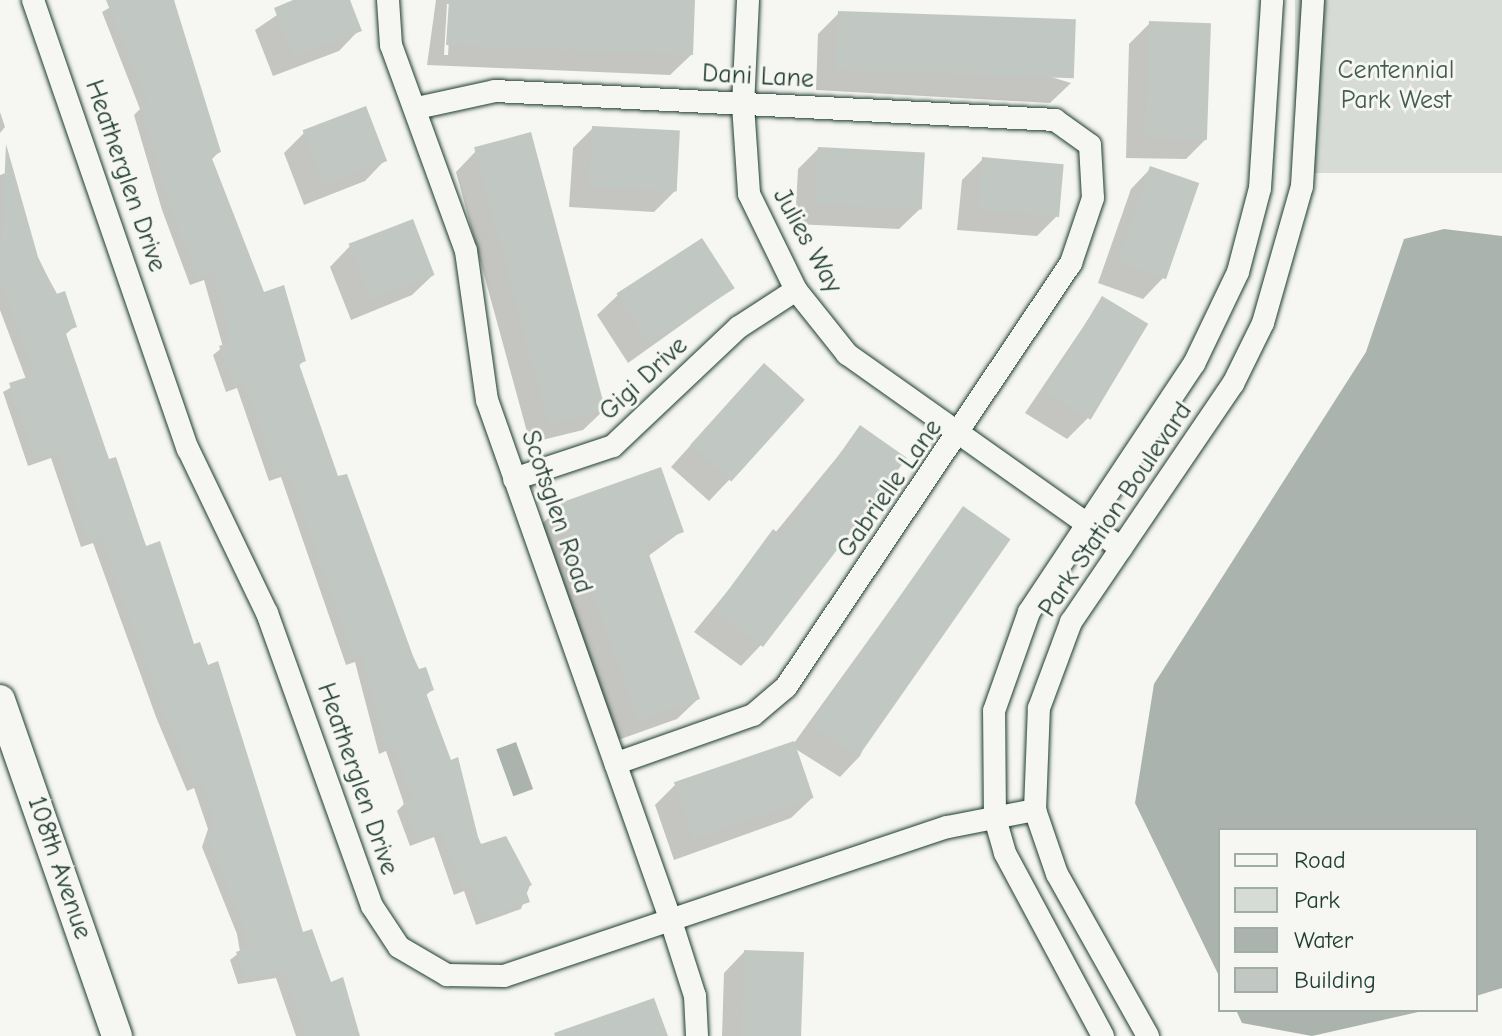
<!DOCTYPE html>
<html>
<head>
<meta charset="utf-8">
<style>
	body { margin:0 }
	#map { position:relative; width:1502px; height:1036px; overflow:hidden; background:#f6f6f2; font-family:"Comic Neue",sans-serif }
	div>[style] { position:absolute }
	[style*='--x'] { left:calc(var(--x)*1px); top:calc(var(--y)*1px); width:calc(var(--w)*1px); rotate:calc(var(--a)*1deg) }
	.green>* { inset:0; background:#d6dbd6; transform-origin:0 0 }
	.water>* { inset:0; background:#aab3ae; transform-origin:0 0 }
	.shadow>* { inset:0; background:#0003 }
	.building>* { inset:0; background:#c1c8c3; transform-origin:0 0 }
	.roads { filter:drop-shadow(0 0 2px #1f3d34) drop-shadow(0 0 2px #1f3d34) }
	.street>* { height:22px; margin:-11px; padding:0 11px; transform-origin:11px; border-radius:11px; background:#f6f6f2 }
	.secondary>* { height:30px; margin:-15px; padding:0 15px; transform-origin:15px; border-radius:15px; background:#f6f6f2 }
	span { translate:-50% -50%; white-space:nowrap; text-align:center; line-height:1.15; -webkit-text-stroke:6px #f6f6f2; paint-order:stroke }
	.park-label { font-size:26px; color:#445d54 }
	.street-label { font-size:26px; color:#1f3d34 }
	.legend { position:absolute; left:1218px; top:828px; width:260px; height:184px; box-sizing:border-box; background:#f6f6f2; border:2px solid #a0aca6; margin:0; padding:10px 14px; list-style:none; font-size:24px; color:#1f3d34 }
	.legend li { display:flex; align-items:center; gap:16px; height:40px }
	.legend b { width:40px; border:2px solid #a0aca6 }
</style>
</head>
<body>
<div id="map">
	<div class="green">
		<div style="left:1295px;top:0;width:207px;height:173px"></div>
	</div>
	<div class="water">
		<div style="clip-path:polygon(1444px 229px,1502px 236px,1502px 988px,1476px 996px,1476px 830px,1220px 830px,1220px 978px,1135px 803px,1154px 684px,1366px 352px,1404px 239px)"></div>
		<div style="left:516px;top:742px;width:50px;height:21px;rotate:70deg"></div>
		<div style="clip-path:polygon(1236px 1010px,1427px 1010px,1312px 1036px,1242px 1023px)"></div>
	</div>
	<div class="shadow">
		<div style="clip-path:polygon(123px 0,170px 0,219px 152px,211px 160px,262px 295px,304px 360px,298px 367px,337px 479px,411px 657px,432px 690px,425px 696px,480px 847px,530px 885px,521px 909px,476px 925px,464px 891px,454px 895px,434px 837px,410px 846px,397px 811px,404px 804px,386px 751px,379px 754px,355px 662px,346px 665px,281px 477px,269px 481px,237px 388px,226px 392px,213px 355px,223px 347px,204px 280px,190px 285px,162px 210px,134px 115px,140px 109px,102px 12px)"></div>
		<div style="clip-path:polygon(299px 0,348px 0,359px 30px,339px 51px,273px 76px,255px 30px)"></div>
		<div style="clip-path:polygon(evenodd,436px 0,693px 0,691px 55px,670px 75px,427px 65px,436px 0,447px 4px,451px 4px,448px 55px,444px 55px,447px 4px)"></div>
		<div style="clip-path:polygon(839px 13px,1071px 83px,1050px 103px,816px 90px,818px 34px)"></div>
		<div style="clip-path:polygon(1150px 23px,1206px 139px,1186px 159px,1126px 158px,1129px 44px)"></div>
		<div style="clip-path:polygon(0 112px,5px 127px,0 133px)"></div>
		<div style="clip-path:polygon(593px 128px,675px 191px,654px 212px,569px 207px,573px 148px)"></div>
		<div style="clip-path:polygon(304px 133px,385px 160px,365px 181px,304px 205px,284px 153px)"></div>
		<div style="clip-path:polygon(818px 149px,920px 209px,899px 229px,795px 224px,798px 169px)"></div>
		<div style="clip-path:polygon(476px 151px,604px 410px,583px 430px,530px 443px,456px 172px)"></div>
		<div style="clip-path:polygon(983px 159px,1057px 216px,1037px 236px,957px 230px,962px 180px)"></div>
		<div style="clip-path:polygon(1151px 168px,1163px 278px,1143px 299px,1098px 283px,1131px 189px)"></div>
		<div style="clip-path:polygon(11px 171px,37px 258px,75px 326px,65px 335px,108px 462px,192px 647px,302px 934px,354px 1036px,296px 1036px,276px 978px,238px 984px,230px 960px,240px 952px,237px 934px,202px 847px,208px 829px,194px 788px,187px 791px,156px 717px,93px 543px,81px 547px,51px 458px,28px 466px,3px 392px,26px 379px,0 310px,0 175px)"></div>
		<div style="clip-path:polygon(350px 246px,433px 275px,412px 295px,351px 320px,330px 267px)"></div>
		<div style="clip-path:polygon(733px 288px,628px 363px,597px 315px,618px 295px)"></div>
		<div style="clip-path:polygon(1102px 299px,1088px 418px,1067px 439px,1025px 413px)"></div>
		<div style="clip-path:polygon(744px 386px,729px 480px,709px 501px,671px 467px)"></div>
		<div style="clip-path:polygon(861px 428px,761px 645px,741px 666px,694px 632px)"></div>
		<div style="clip-path:polygon(561px 505px,682px 531px,647px 557px,698px 699px,677px 719px,618px 740px,541px 525px)"></div>
		<div style="clip-path:polygon(964px 508px,860px 756px,840px 777px,794px 748px,812px 798px,791px 818px,674px 860px,655px 805px,675px 785px,794px 743px)"></div>
		<div style="clip-path:polygon(744px 952px,799px 1036px,722px 1036px,724px 973px)"></div>
	</div>
	<div class="building">
		<div style="clip-path:polygon(106px 0,174px 0,221px 152px,211px 156px,264px 292px,284px 285px,306px 361px,299px 364px,338px 476px,347px 474px,413px 656px,419px 669px,426px 667px,434px 690px,426px 693px,451px 760px,458px 757px,478px 837px,481px 844px,506px 836px,532px 885px,525px 888px,530px 902px,483px 919px,471px 886px,462px 889px,441px 832px,417px 840px,403px 802px,412px 799px,393px 746px,386px 748px,362px 656px,353px 659px,288px 472px,276px 476px,244px 383px,233px 387px,219px 346px,230px 342px,227px 320px,211px 274px,197px 279px,168px 202px,140px 106px,147px 103px)"></div>
		<div style="clip-path:polygon(293px 0,350px 0,362px 31px,293px 57px,274px 8px)"></div>
		<div style="clip-path:polygon(449px 0,695px 0,693px 55px,446px 45px)"></div>
		<div style="left:838px;top:11px;width:238px;height:59px;rotate:2deg"></div>
		<div style="left:1149px;top:21px;width:62px;height:117px;rotate:2deg"></div>
		<div style="left:366px;top:106px;width:59px;height:68px;rotate:69deg"></div>
		<div style="left:592px;top:126px;width:88px;height:61px;rotate:3deg"></div>
		<div style="left:531px;top:132px;width:288px;height:59px;rotate:75deg"></div>
		<div style="clip-path:polygon(6px 144px,38px 257px,56px 294px,65px 291px,77px 327px,65px 331px,109px 459px,116px 457px,146px 546px,160px 541px,194px 644px,200px 642px,208px 665px,218px 661px,303px 932px,312px 929px,331px 982px,343px 977px,360px 1036px,305px 1036px,283px 972px,245px 978px,236px 952px,247px 948px,243px 926px,208px 839px,214px 820px,201px 783px,194px 785px,162px 709px,100px 537px,88px 541px,58px 453px,35px 461px,9px 383px,34px 375px,0 281px)"></div>
		<div style="left:818px;top:147px;width:107px;height:57px;rotate:3deg"></div>
		<div style="left:982px;top:157px;width:82px;height:53px;rotate:5deg"></div>
		<div style="left:1150px;top:166px;width:52px;height:102px;rotate:19deg"></div>
		<div style="left:413px;top:219px;width:60px;height:69px;rotate:69deg"></div>
		<div style="left:702px;top:238px;width:60px;height:102px;rotate:57deg"></div>
		<div style="left:1102px;top:296px;width:54px;height:112px;rotate:31deg"></div>
		<div style="left:764px;top:363px;width:55px;height:110px;rotate:42deg"></div>
		<div style="clip-path:polygon(860px 425px,907px 458px,763px 647px,713px 611px,773px 529px,782px 536px)"></div>
		<div style="clip-path:polygon(661px 467px,684px 532px,646px 546px,700px 699px,638px 721px,560px 503px)"></div>
		<div style="left:963px;top:506px;width:58px;height:267px;rotate:35deg"></div>
		<div style="left:794px;top:741px;width:60px;height:127px;rotate:71deg"></div>
		<div style="left:744px;top:950px;width:60px;height:86px;rotate:2deg"></div>
		<div style="clip-path:polygon(654px 998px,668px 1036px,555px 1036px,554px 1033px)"></div>
	</div>
	<div class="roads">
		<div class="street">
			<div style="--x:33;--y:0;--w:475;--a:71"></div>
			<div style="--x:188;--y:449;--w:182;--a:64.3"></div>
			<div style="--x:267;--y:613;--w:311;--a:70.3"></div>
			<div style="--x:372;--y:906;--w:49;--a:56.6"></div>
			<div style="--x:399;--y:947;--w:56;--a:30.3"></div>
			<div style="--x:447;--y:975;--w:57;--a:1"></div>
			<div style="--x:504;--y:976;--w:468;--a:-18.6"></div>
			<div style="--x:948;--y:827;--w:89;--a:-11.1"></div>
			<div style="--x:388;--y:0;--w:45;--a:86.2"></div>
			<div style="--x:391;--y:45;--w:219;--a:70"></div>
			<div style="--x:466;--y:251;--w:150;--a:82"></div>
			<div style="--x:487;--y:400;--w:553;--a:70.55"></div>
			<div style="--x:671;--y:921;--w:79;--a:72.3"></div>
			<div style="--x:695;--y:996;--w:40;--a:87.1"></div>
			<div style="--x:748;--y:0;--w:105;--a:92.7"></div>
			<div style="--x:743;--y:105;--w:89;--a:86.1"></div>
			<div style="--x:749;--y:194;--w:107;--a:63.9"></div>
			<div style="--x:796;--y:290;--w:82;--a:51.4"></div>
			<div style="--x:847;--y:354;--w:336;--a:35.3"></div>
			<div style="--x:417;--y:108;--w:80;--a:-12.3"></div>
			<div style="--x:495;--y:91;--w:561;--a:2.96"></div>
			<div style="--x:1055;--y:120;--w:43;--a:35.5"></div>
			<div style="--x:1090;--y:145;--w:53;--a:86.8"></div>
			<div style="--x:1093;--y:198;--w:69;--a:108.7"></div>
			<div style="--x:1071;--y:263;--w:511;--a:123.91"></div>
			<div style="--x:786;--y:687;--w:43;--a:139.7"></div>
			<div style="--x:753;--y:715;--w:146;--a:160.5"></div>
			<div style="--x:514;--y:479;--w:104;--a:-18.4"></div>
			<div style="--x:613;--y:446;--w:173;--a:-43.4"></div>
			<div style="--x:739;--y:327;--w:68;--a:-33"></div>
			<div style="--x:1103;--y:1036;--w:208;--a:-118.2"></div>
			<div style="--x:1005;--y:853;--w:35;--a:-106"></div>
			<div style="--x:995;--y:819;--w:108;--a:-90.5"></div>
			<div style="--x:994;--y:711;--w:105;--a:-70.5"></div>
			<div style="--x:1029;--y:612;--w:298;--a:-56.4"></div>
			<div style="--x:1194;--y:364;--w:102;--a:-64.4"></div>
			<div style="--x:1238;--y:272;--w:87;--a:-75.3"></div>
			<div style="--x:1260;--y:188;--w:188;--a:-86.3"></div>
			<div style="--x:1148;--y:1036;--w:186;--a:-119.3"></div>
			<div style="--x:1057;--y:874;--w:68;--a:-109"></div>
			<div style="--x:1035;--y:810;--w:102;--a:-87.8"></div>
			<div style="--x:1039;--y:708;--w:92;--a:-69.6"></div>
			<div style="--x:1071;--y:622;--w:288;--a:-55.8"></div>
			<div style="--x:1233;--y:384;--w:68;--a:-63.8"></div>
			<div style="--x:1263;--y:323;--w:142;--a:-74.1"></div>
			<div style="--x:1302;--y:186;--w:186;--a:-86.6"></div>
		</div>
		<div class="secondary">
			<div style="--x:0;--y:700;--w:356;--a:70.8"></div>
		</div>
	</div>
	<div class="park-label">
		<span style="left:1396px;top:86px">Centennial<br>Park West</span>
	</div>
	<div class="street-label">
		<span style="left:758px;top:77px;rotate:3deg">Dani Lane</span>
		<span style="left:125px;top:176px;rotate:71deg">Heatherglen Drive</span>
		<span style="left:807px;top:241px;rotate:61deg">Julies Way</span>
		<span style="left:644px;top:379px;rotate:-43deg">Gigi Drive</span>
		<span style="left:890px;top:489px;rotate:-55deg">Gabrielle Lane</span>
		<span style="left:1116px;top:510px;rotate:-56deg">Park Station Boulevard</span>
		<span style="left:556px;top:512px;rotate:71deg">Scotsglen Road</span>
		<span style="left:357px;top:779px;rotate:71deg">Heatherglen Drive</span>
		<span style="left:59px;top:868px;rotate:71deg">108th Avenue</span>
	</div>
	<ul class="legend">
	<li><b style="height:10px;background:#f6f6f2"></b>Road</li>
	<li><b style="height:22px;background:#d6dbd6"></b>Park</li>
	<li><b style="height:22px;background:#aab3ae"></b>Water</li>
	<li><b style="height:22px;background:#c1c8c3"></b>Building</li>
	</ul>
</div>
</body>
</html>
